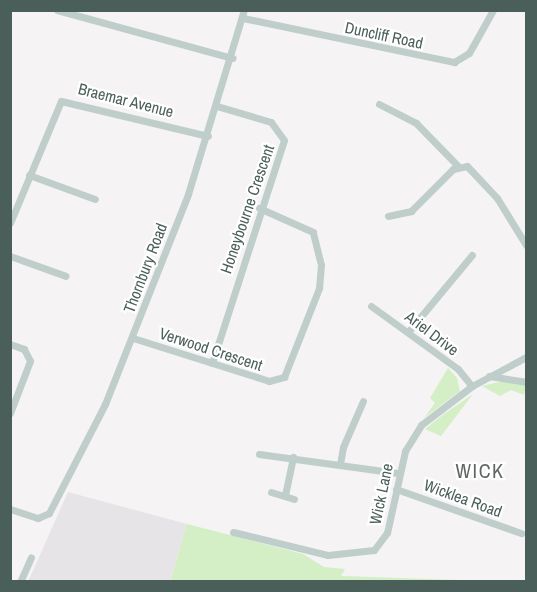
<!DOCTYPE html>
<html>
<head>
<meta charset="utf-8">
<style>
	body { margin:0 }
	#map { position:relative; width:537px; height:592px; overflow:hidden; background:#f5f3f4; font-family:"Archivo Narrow",sans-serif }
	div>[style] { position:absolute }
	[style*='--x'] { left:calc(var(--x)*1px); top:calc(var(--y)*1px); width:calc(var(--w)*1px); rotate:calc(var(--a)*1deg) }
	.education>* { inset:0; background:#e6e4e6 }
	.green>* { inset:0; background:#d4eec6 }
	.street>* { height:7px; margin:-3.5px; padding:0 3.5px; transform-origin:3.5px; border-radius:3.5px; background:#bfceca }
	span { translate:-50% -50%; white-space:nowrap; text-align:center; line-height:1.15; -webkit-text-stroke:4.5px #fff; paint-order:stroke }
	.street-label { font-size:16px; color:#4b5f5a }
	.quarter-label { font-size:20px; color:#5f6766; letter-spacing:1.5px }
	.frame { position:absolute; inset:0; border:12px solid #4b5f5a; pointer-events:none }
</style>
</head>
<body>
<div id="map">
	<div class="education">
		<div style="clip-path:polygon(68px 492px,187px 524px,170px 581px,28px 582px)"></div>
	</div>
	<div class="green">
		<div style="clip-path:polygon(448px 368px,457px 378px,460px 391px,424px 418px,435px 403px,430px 398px)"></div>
		<div style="clip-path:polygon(504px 381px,526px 385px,524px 395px,511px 390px,500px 396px,482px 386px)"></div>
		<div style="clip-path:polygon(473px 394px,441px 436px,425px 429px,444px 414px)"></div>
		<div style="clip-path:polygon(187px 524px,303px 554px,324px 567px,345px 569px,341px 576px,490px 581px,170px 582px)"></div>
	</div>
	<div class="street">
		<div style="--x:57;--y:10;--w:182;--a:15.3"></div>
		<div style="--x:243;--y:18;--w:216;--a:11.8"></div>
		<div style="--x:454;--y:62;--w:17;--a:-31"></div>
		<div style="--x:469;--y:53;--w:49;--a:-60.8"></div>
		<div style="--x:379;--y:104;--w:42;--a:27.2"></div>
		<div style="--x:416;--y:123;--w:60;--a:45.7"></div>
		<div style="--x:29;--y:175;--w:70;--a:20"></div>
		<div style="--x:388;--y:216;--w:24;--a:-12"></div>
		<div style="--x:411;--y:211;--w:59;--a:-45"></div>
		<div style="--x:453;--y:169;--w:14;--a:-12"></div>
		<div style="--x:467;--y:166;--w:44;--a:46.8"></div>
		<div style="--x:497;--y:198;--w:55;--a:58.3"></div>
		<div style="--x:10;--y:223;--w:132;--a:-67.3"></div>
		<div style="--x:61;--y:101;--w:151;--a:13.4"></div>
		<div style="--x:10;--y:256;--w:59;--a:19.7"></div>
		<div style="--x:371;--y:306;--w:107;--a:35.9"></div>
		<div style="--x:458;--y:369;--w:22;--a:51"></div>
		<div style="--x:408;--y:332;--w:100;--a:-50.3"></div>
		<div style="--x:133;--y:338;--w:143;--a:17.5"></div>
		<div style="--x:269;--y:381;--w:16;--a:-15"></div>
		<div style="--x:284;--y:377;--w:96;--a:-68.5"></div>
		<div style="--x:319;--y:288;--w:23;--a:-85"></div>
		<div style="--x:321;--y:265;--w:34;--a:-104"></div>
		<div style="--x:313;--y:232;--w:59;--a:-156"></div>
		<div style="--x:10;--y:344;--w:15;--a:20"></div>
		<div style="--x:24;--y:349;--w:13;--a:63"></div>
		<div style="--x:30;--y:361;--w:56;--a:111"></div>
		<div style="--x:212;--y:363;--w:234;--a:-72.1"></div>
		<div style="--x:284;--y:140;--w:22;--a:-126"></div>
		<div style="--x:271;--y:122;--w:56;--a:-163.5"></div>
		<div style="--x:489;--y:376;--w:37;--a:9"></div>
		<div style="--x:259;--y:454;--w:140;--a:7.8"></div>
		<div style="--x:340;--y:464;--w:17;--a:-80"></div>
		<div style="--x:343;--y:447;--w:50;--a:-66.5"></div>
		<div style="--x:396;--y:489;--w:133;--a:19.4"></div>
		<div style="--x:271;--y:492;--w:24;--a:17"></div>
		<div style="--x:285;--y:495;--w:39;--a:-78"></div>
		<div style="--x:10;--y:509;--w:29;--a:18"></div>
		<div style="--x:38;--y:518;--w:12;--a:-24"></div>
		<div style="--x:49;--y:513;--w:123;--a:-62.8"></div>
		<div style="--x:105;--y:404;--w:226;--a:-68.4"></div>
		<div style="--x:188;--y:194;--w:192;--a:-73.1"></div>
		<div style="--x:233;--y:532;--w:98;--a:13.6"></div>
		<div style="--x:328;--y:555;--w:46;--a:-6.2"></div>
		<div style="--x:374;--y:550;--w:21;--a:-53"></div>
		<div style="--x:387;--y:533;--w:84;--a:-77.6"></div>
		<div style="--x:405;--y:451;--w:31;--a:-58"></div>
		<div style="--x:421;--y:425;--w:64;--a:-37.4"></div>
		<div style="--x:472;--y:386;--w:61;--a:-28.2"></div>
		<div style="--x:20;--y:582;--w:27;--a:-66"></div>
	</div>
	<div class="street-label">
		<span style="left:384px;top:35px;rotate:12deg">Duncliff Road</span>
		<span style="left:126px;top:100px;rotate:14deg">Braemar Avenue</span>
		<span style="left:247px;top:209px;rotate:-71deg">Honeybourne Crescent</span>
		<span style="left:145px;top:268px;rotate:-69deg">Thornbury Road</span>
		<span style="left:432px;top:333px;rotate:37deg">Ariel Drive</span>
		<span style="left:211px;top:349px;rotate:18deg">Verwood Crescent</span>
		<span style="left:381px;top:494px;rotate:-78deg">Wick Lane</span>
		<span style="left:463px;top:498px;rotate:20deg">Wicklea Road</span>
	</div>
	<div class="quarter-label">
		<span style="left:480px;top:470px">WICK</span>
	</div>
	<div class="frame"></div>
</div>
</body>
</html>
